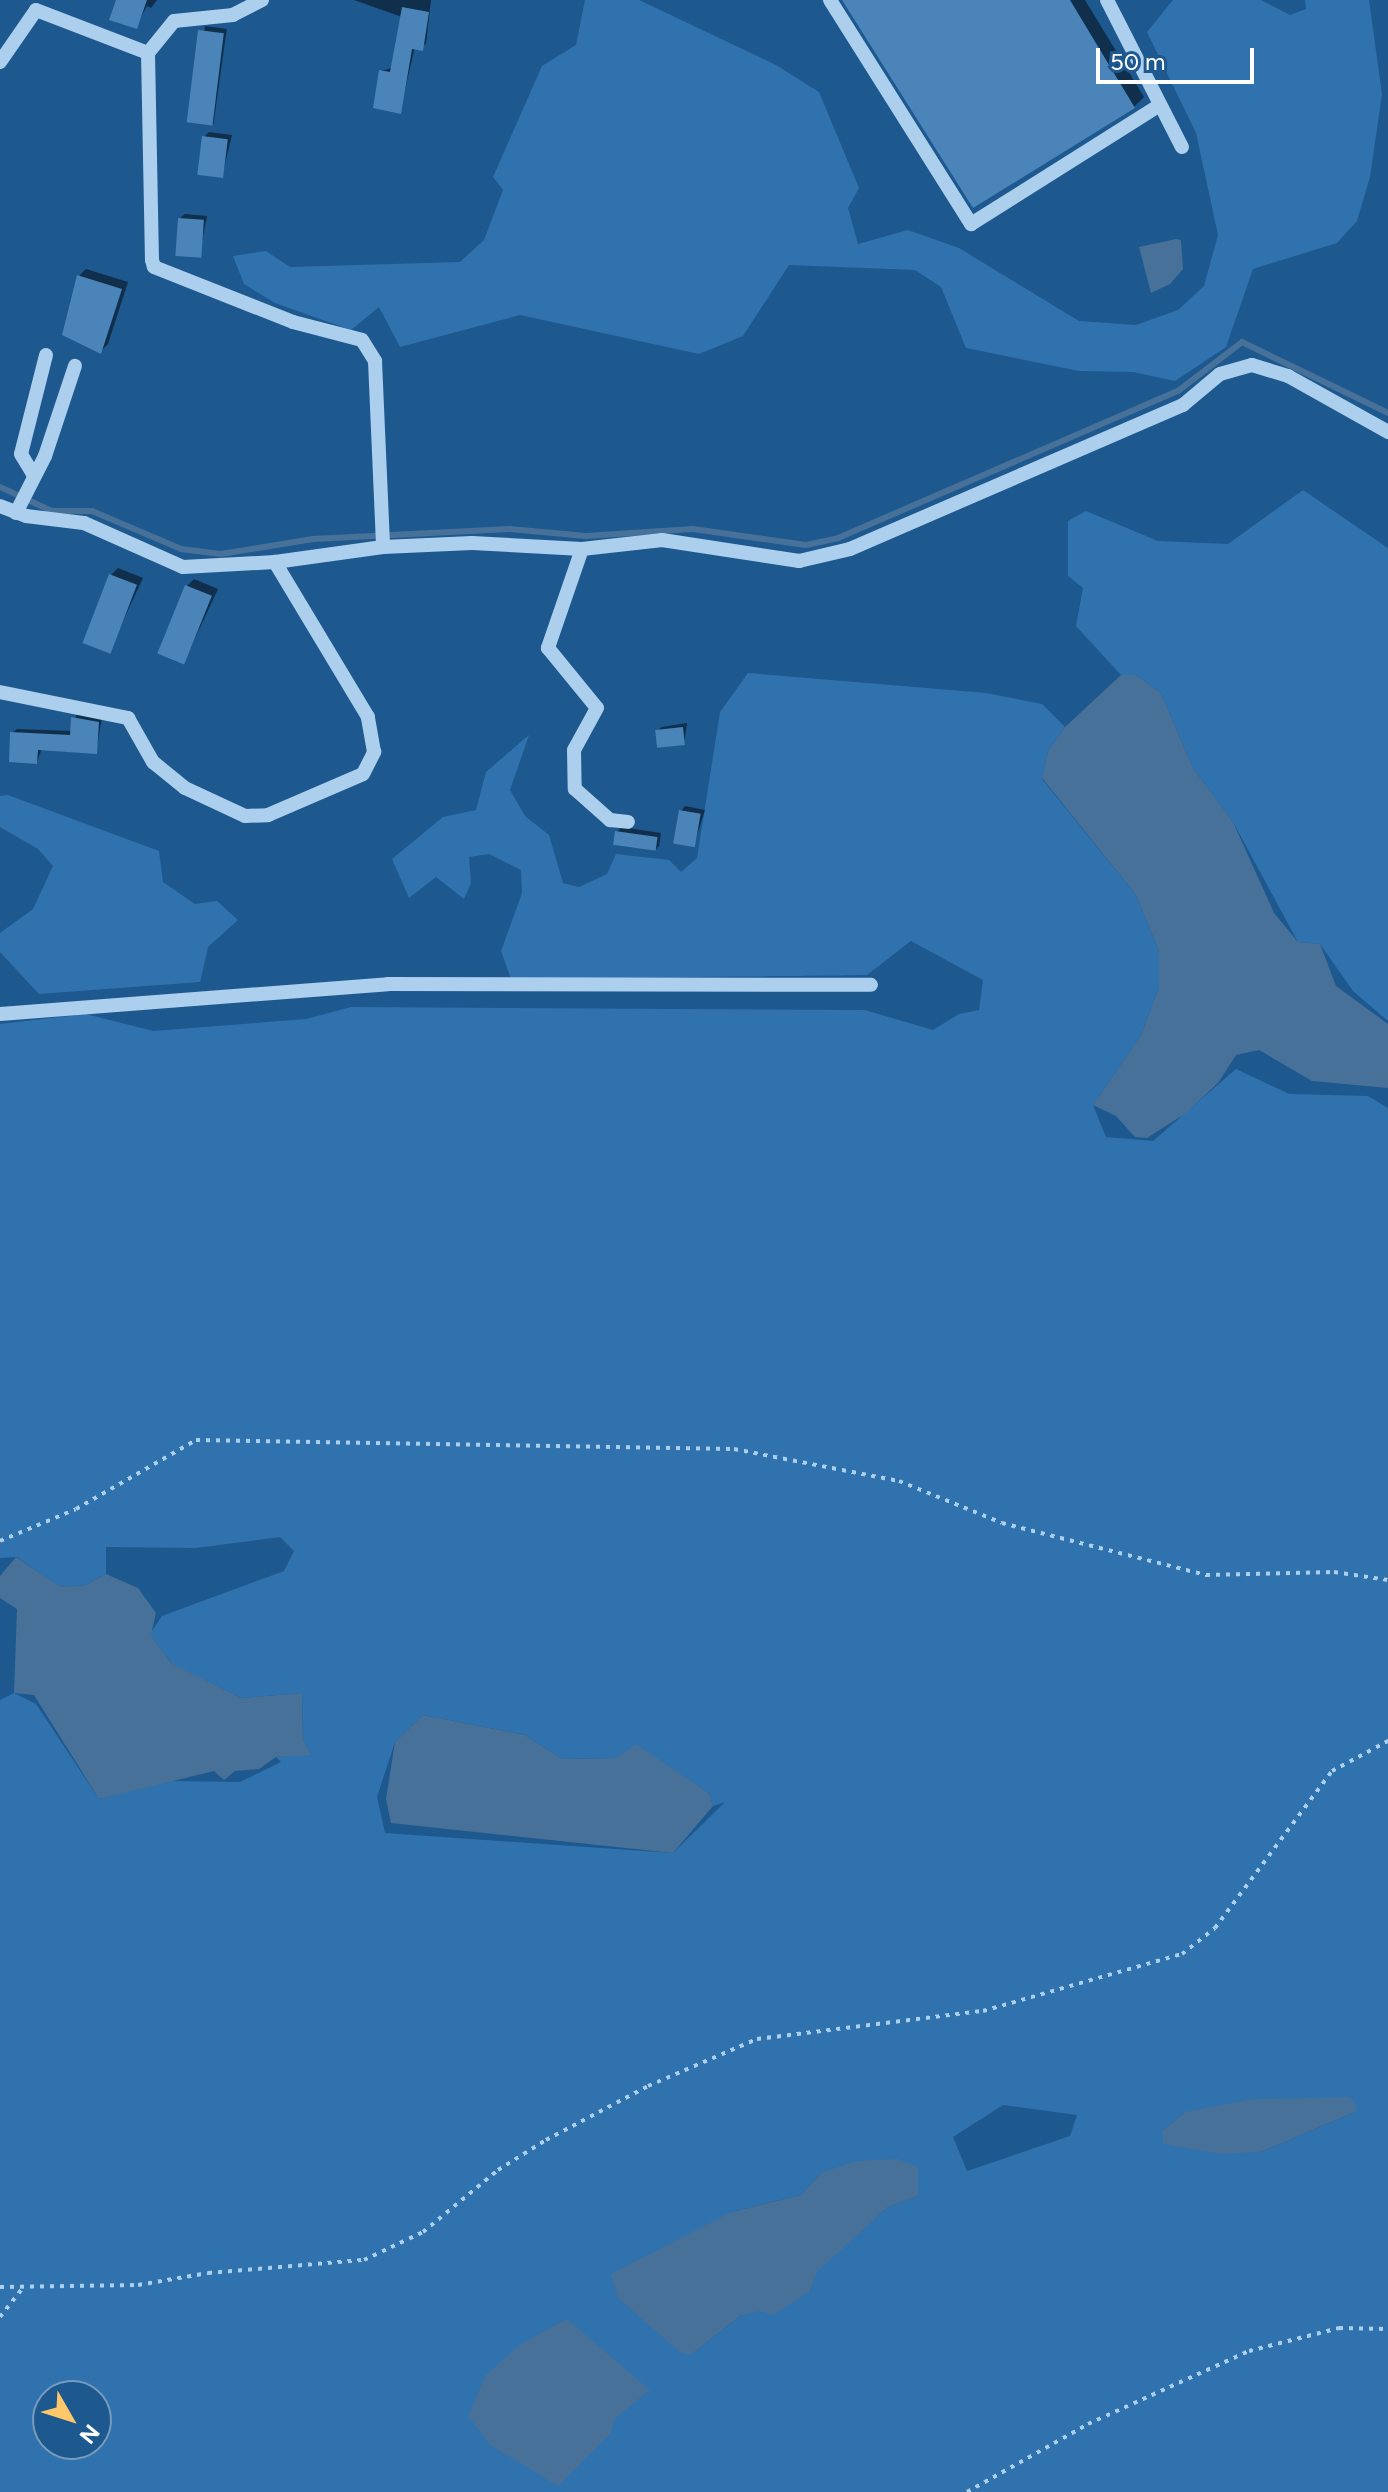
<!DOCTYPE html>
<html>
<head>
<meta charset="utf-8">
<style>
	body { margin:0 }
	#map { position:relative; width:1388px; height:2492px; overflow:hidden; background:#1d588f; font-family:Figtree,sans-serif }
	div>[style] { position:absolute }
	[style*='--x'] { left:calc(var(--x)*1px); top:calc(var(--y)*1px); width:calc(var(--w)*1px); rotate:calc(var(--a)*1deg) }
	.green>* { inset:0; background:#3072ad }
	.water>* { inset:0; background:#477199 }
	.shadow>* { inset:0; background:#0007; transform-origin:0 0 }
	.stream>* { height:6px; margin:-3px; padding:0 3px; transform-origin:3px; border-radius:3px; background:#477199 }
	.building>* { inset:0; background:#4a84b8; transform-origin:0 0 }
	.path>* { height:4px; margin-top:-2px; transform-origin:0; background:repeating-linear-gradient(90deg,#abcfed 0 4px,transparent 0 10px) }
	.minor>* { height:14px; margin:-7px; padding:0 7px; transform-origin:7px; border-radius:7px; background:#abcfed }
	span { translate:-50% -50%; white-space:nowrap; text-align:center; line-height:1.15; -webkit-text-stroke:7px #1d588f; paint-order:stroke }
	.north { position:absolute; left:32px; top:2380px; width:80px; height:80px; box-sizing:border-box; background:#1d588f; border:2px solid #779bbc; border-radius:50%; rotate:129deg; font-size:22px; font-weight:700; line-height:32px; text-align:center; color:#fff }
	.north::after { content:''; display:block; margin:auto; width:28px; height:36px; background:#fdc76a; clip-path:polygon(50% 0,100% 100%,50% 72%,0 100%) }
	.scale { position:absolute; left:1096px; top:48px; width:158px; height:36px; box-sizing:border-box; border:4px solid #fff; border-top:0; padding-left:10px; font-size:24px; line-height:28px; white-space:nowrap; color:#fff; -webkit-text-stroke:6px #1d588f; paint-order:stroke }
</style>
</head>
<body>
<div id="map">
	<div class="green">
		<div style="clip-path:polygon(585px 0,639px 0,776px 65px,819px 92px,859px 188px,848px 208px,858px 244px,908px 230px,959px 248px,1079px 321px,1136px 325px,1178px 310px,1204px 286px,1218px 235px,1196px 133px,1147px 32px,1173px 0,1261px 0,1290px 15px,1306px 9px,1305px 0,1369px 0,1382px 94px,1370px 177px,1357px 221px,1337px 243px,1253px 269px,1226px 347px,1175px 381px,1133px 372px,1079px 371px,966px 348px,941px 287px,915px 270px,789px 265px,743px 336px,699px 354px,520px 315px,400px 347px,379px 307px,351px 330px,275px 303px,244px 284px,233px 256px,266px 251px,290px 267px,460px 262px,484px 240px,503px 190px,493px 177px,542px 66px,576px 45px)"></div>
		<div style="clip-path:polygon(1303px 490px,1388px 548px,1388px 1021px,1353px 991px,1320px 944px,1298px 942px,1233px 822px,1193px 768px,1161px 693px,1136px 675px,1121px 675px,1076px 626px,1083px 588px,1068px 576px,1068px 521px,1086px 511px,1158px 541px,1228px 544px)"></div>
		<div style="clip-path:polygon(evenodd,748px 673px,986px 693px,1042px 704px,1065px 727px,1048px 751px,1042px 779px,1136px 895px,1159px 951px,1159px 987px,1141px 1035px,1093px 1105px,1106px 1137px,1153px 1141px,1236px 1069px,1289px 1094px,1368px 1096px,1388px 1108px,1388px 2492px,0 2492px,0 1700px,14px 1693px,36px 1704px,99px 1799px,169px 1781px,240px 1782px,281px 1762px,276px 1757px,310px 1754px,303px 1739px,302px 1693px,241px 1698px,172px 1664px,150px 1634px,162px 1616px,284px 1571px,294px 1551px,280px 1537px,196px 1548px,106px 1547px,106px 1574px,86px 1585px,60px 1587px,17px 1557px,0 1558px,0 1024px,86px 1014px,153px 1031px,306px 1019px,351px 1007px,865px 1010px,933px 1030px,959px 1014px,979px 1010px,983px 980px,911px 941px,867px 975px,511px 979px,501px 951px,522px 893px,521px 870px,489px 854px,469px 857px,471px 883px,464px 899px,436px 877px,409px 898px,392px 859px,443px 817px,476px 810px,486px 772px,529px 735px,510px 790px,525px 816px,549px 835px,563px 883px,579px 887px,607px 874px,616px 854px,669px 860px,681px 872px,697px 858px,720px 712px,748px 673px,423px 1715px,525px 1735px,562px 1759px,615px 1758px,636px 1745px,709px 1793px,713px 1806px,725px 1802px,673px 1853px,385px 1833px,377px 1797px,395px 1742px,423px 1715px,748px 673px,1003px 2105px,1077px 2115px,1070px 2136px,967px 2171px,953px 2137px,1003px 2105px,748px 673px,1185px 2112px,1355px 2112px,1261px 2152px,1163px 2130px,1185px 2112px,748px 673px,821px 2173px,918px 2196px,888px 2207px,816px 2272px,810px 2291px,740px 2316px,691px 2355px,731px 2212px,801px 2195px,821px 2173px,748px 673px,48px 2396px,96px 2396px,96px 2444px,48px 2444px,48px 2396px)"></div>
		<div style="clip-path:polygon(8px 795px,159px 851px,163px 882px,195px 904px,217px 901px,238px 920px,208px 947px,200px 982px,39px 994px,0 952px,0 933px,33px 909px,53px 866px,38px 849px,0 827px,0 796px)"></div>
	</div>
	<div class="water">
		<div style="clip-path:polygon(1176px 239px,1181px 240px,1183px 269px,1170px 284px,1151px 293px,1139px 247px)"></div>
		<div style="clip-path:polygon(1121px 675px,1136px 675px,1161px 693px,1193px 768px,1233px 822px,1274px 913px,1298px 942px,1320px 944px,1336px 986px,1388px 1024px,1388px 1088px,1312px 1081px,1259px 1050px,1236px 1055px,1218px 1083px,1186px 1113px,1147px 1138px,1135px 1137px,1116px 1116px,1093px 1105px,1141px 1035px,1159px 987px,1159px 951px,1136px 895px,1042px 778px,1048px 751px,1065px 727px)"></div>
		<div style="clip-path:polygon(16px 1557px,61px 1587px,86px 1585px,106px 1574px,138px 1588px,156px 1613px,151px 1635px,171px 1663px,241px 1698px,302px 1693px,303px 1739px,311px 1755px,276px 1757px,259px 1769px,235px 1771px,224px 1780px,214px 1771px,99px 1799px,34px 1695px,14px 1693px,17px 1609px,0 1598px,0 1576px)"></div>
		<div style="clip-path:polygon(423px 1715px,525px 1735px,562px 1759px,615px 1758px,636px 1744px,709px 1793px,713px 1806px,673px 1853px,391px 1823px,386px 1799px,395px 1742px)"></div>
		<div style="clip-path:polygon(1349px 2097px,1357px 2106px,1355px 2112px,1261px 2152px,1221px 2154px,1163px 2144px,1163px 2130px,1185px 2112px,1253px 2099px)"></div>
		<div style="clip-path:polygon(898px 2159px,918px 2167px,918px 2196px,888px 2207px,817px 2272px,810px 2291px,774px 2315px,759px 2311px,740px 2316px,691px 2355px,681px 2353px,618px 2298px,611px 2274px,731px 2212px,801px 2195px,821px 2173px,856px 2161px)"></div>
		<div style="clip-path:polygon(567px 2319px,650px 2390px,614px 2419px,611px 2433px,558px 2486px,490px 2445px,468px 2416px,486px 2375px,519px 2345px)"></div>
	</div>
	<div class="shadow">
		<div style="clip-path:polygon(119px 0,157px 0,151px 8px,147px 6px,136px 27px)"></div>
		<div style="clip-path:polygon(354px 0,431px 0,426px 44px,415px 47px,400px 111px,381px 71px,392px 68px,402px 17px)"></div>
		<div style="clip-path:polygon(844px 0,1085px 0,1144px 97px,1134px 107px)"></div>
		<div style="left:205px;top:26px;width:22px;height:96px;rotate:8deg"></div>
		<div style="clip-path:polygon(209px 132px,232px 135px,222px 176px,204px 137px)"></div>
		<div style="clip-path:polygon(185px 214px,207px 216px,199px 257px,180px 218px)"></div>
		<div style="clip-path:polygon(86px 269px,128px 282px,108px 344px,100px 352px,79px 276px)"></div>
		<div style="clip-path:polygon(118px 568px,143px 578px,109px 651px,111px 575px)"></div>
		<div style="clip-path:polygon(194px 579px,218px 589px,184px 662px,187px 586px)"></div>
		<div style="clip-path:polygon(77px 713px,102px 718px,96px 752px,42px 748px,37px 762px,12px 733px,17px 729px,72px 731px)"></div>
		<div style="clip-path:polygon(687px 723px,684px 743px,657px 731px,662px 727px)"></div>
		<div style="clip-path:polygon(685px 806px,705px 810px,694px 845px,681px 811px)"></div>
		<div style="clip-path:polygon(621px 827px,661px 833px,659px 846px,654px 851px,617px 832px)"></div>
	</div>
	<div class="stream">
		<div style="--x:0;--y:487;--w:57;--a:24.8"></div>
		<div style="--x:52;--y:511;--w:40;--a:0"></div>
		<div style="--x:92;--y:511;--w:97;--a:23.1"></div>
		<div style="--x:181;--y:549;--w:40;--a:7.1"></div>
		<div style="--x:221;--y:554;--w:93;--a:-9.3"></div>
		<div style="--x:313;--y:539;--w:197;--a:-2.9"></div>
		<div style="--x:510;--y:529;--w:76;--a:5.3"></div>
		<div style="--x:586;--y:536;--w:107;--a:-3.7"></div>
		<div style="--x:693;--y:529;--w:114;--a:8.1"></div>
		<div style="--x:806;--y:545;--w:33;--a:-12"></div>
		<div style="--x:838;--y:538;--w:370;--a:-23.4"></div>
		<div style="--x:1178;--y:391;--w:81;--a:-37.4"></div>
		<div style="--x:1242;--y:342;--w:162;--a:25.9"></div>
	</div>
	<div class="building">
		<div style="clip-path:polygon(116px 0,147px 0,137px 29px,109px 20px)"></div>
		<div style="clip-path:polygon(842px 0,1070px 0,1135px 108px,973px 208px)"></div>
		<div style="clip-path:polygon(402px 7px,429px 12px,423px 51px,412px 49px,401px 114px,373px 108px,379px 70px,390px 72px)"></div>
		<div style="left:198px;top:30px;width:26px;height:93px;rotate:7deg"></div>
		<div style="left:202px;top:136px;width:26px;height:39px;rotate:7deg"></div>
		<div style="left:178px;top:218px;width:26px;height:38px;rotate:4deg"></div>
		<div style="clip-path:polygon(77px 275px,122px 289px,101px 354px,62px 335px)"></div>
		<div style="left:109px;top:574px;width:30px;height:74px;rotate:21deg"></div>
		<div style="left:185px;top:585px;width:29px;height:74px;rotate:22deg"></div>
		<div style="clip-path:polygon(71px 717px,99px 722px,97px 754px,38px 750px,37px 764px,9px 762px,10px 732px,70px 735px)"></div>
		<div style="left:683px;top:727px;width:18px;height:28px;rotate:84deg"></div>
		<div style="left:679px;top:810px;width:22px;height:34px;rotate:10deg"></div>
		<div style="left:615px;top:831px;width:43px;height:14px;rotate:8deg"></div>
	</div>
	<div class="path">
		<div style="--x:0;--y:1541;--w:82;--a:-22.8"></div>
		<div style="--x:76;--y:1509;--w:138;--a:-29.9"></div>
		<div style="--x:196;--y:1440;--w:538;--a:0.96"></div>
		<div style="--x:734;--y:1449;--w:168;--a:11"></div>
		<div style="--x:899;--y:1481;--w:111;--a:22.2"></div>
		<div style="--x:1002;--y:1523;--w:211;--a:14.3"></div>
		<div style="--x:1206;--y:1575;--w:128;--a:-1.3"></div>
		<div style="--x:1334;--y:1572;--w:55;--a:8.4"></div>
		<div style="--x:0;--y:2287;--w:138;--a:-0.8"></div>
		<div style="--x:138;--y:2285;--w:71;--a:-9.7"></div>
		<div style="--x:208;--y:2273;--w:157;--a:-4.8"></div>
		<div style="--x:364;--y:2260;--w:65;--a:-25.4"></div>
		<div style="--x:423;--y:2232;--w:97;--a:-39.6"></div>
		<div style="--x:498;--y:2170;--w:57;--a:-32"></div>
		<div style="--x:546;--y:2140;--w:115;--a:-27.9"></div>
		<div style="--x:648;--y:2086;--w:119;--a:-23.3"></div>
		<div style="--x:757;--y:2039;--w:228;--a:-7.1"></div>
		<div style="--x:983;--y:2011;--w:207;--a:-16"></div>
		<div style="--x:1182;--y:1954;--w:42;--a:-38.2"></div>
		<div style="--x:1215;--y:1928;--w:196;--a:-53.3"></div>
		<div style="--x:1332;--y:1771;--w:64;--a:-28.2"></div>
		<div style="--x:0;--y:2317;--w:39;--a:-52"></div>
		<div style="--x:967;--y:2492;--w:139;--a:-29.3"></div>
		<div style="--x:1088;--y:2424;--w:177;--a:-24.4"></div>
		<div style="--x:1249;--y:2351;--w:93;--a:-14.3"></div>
		<div style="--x:1339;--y:2328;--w:49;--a:1.2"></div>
	</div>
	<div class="minor">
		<div style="--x:262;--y:0;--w:33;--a:153"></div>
		<div style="--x:233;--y:15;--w:59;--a:174.2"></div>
		<div style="--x:174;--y:21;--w:41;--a:129.1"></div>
		<div style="--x:148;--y:53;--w:207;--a:88.9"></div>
		<div style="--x:152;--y:260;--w:7;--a:74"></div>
		<div style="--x:154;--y:267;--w:149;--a:21.6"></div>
		<div style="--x:293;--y:322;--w:71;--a:14.6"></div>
		<div style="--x:362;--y:340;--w:25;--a:58"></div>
		<div style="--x:375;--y:361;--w:186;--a:87.5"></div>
		<div style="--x:830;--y:0;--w:265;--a:57.8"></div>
		<div style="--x:971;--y:224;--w:223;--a:-32.2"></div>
		<div style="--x:1107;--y:0;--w:165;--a:63"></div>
		<div style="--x:0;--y:62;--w:63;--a:-55.3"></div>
		<div style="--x:36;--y:10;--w:120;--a:21"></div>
		<div style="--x:33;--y:474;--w:23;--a:-121"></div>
		<div style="--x:21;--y:454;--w:102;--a:-75.8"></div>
		<div style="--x:0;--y:506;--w:28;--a:21"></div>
		<div style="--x:26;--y:516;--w:58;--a:6.9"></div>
		<div style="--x:84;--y:523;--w:108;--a:24"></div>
		<div style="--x:183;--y:567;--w:92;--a:-3.1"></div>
		<div style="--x:275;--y:562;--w:109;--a:-7.9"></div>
		<div style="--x:383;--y:547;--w:89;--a:-2.6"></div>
		<div style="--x:472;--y:543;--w:110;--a:3.1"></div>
		<div style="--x:582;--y:549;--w:81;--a:-6.4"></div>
		<div style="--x:662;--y:540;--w:139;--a:8.7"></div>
		<div style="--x:799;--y:561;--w:52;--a:-13.2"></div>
		<div style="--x:850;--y:549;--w:363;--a:-23.4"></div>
		<div style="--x:1183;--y:405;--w:48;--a:-40"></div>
		<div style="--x:1220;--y:374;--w:33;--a:-16"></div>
		<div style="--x:1252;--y:365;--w:38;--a:17"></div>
		<div style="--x:1288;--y:376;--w:115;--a:29.2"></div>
		<div style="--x:16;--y:513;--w:64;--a:-63"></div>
		<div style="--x:45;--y:456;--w:95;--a:-71.6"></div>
		<div style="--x:582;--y:549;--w:105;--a:109"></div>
		<div style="--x:548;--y:648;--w:77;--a:50.8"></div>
		<div style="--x:597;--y:708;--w:48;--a:118.7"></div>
		<div style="--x:574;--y:750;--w:39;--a:89"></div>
		<div style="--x:575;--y:789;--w:47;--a:41.5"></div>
		<div style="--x:610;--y:820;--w:18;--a:6"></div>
		<div style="--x:0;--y:692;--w:131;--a:11.5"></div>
		<div style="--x:128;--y:718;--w:51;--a:60.4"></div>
		<div style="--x:153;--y:762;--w:41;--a:39.1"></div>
		<div style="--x:185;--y:788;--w:66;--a:25"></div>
		<div style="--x:245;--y:816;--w:23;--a:-2"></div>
		<div style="--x:268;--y:815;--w:103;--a:-23.3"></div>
		<div style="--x:363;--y:774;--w:25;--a:-63"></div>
		<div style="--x:374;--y:752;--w:36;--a:-100"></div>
		<div style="--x:368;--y:717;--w:181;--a:-121"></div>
		<div style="--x:0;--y:1014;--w:389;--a:-4.4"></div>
		<div style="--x:388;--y:984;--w:483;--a:0.1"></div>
	</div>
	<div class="north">N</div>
	<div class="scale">50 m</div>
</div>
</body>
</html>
